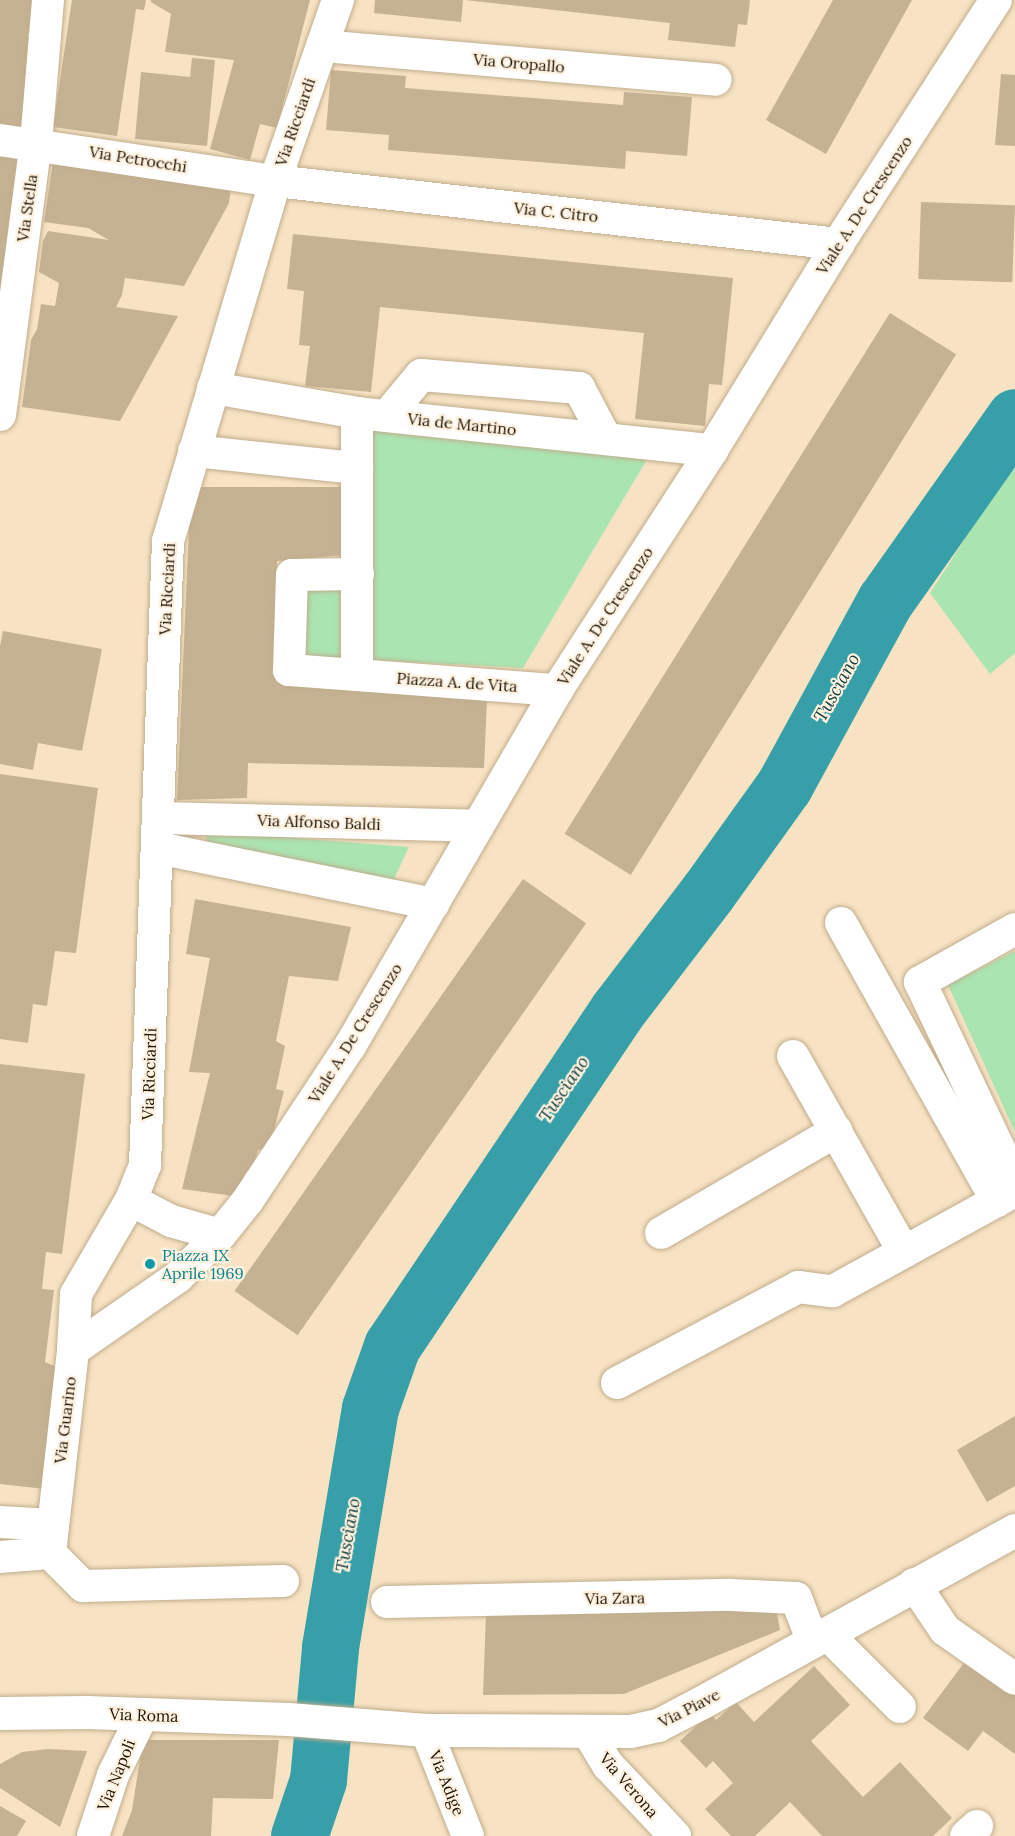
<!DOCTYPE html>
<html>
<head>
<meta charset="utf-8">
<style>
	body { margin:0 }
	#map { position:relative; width:1015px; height:1836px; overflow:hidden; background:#f7e3c3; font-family:Lora,serif }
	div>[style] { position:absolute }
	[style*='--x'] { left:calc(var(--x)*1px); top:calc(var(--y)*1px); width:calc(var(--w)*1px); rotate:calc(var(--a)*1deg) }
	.green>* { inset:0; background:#aae4b0 }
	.river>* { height:57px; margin:-28.5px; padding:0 28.5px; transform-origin:28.5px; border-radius:28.5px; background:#379fa7 }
	.building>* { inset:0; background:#c5b293; transform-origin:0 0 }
	.roads { filter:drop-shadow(0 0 2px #c0ad8e) drop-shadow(0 0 2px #c0ad8e) }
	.minor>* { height:32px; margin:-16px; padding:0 16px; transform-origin:16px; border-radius:16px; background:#fff }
	.secondary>* { height:33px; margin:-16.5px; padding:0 16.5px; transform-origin:16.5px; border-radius:16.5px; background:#fff }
	.dots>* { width:16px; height:16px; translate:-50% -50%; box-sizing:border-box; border:3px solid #fef1de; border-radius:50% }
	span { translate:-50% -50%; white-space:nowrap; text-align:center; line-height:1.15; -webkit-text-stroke:4.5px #fef1de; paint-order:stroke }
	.street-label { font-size:16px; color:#1d160b }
	.culture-label { font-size:16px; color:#0d838f }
	.left { translate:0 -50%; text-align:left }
	.water-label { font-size:18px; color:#114044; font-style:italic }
</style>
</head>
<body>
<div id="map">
	<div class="green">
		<div style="clip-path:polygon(347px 425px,649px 456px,523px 668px,280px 655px,283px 566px,342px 565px)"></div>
		<div style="clip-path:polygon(1015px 469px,1015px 653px,990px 674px,930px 593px,1001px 483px)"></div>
		<div style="clip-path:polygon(207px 831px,409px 847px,391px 885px,206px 845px)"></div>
		<div style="clip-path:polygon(1015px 951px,1015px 1132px,948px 985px)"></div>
	</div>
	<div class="river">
		<div style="--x:299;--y:1836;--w:59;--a:-71.3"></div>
		<div style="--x:318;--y:1780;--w:134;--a:-84.8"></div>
		<div style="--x:330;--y:1647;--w:242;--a:-80.5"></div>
		<div style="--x:370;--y:1408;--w:66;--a:-70.5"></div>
		<div style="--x:392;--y:1346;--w:404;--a:-56.1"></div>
		<div style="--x:617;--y:1011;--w:150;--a:-52.6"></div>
		<div style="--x:708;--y:892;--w:130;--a:-54.4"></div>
		<div style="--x:784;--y:786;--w:211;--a:-61.4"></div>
		<div style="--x:885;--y:601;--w:225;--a:-54.8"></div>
	</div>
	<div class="building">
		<div style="clip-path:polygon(0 0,39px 0,35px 23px,27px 36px,36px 41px,19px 135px,0 132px)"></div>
		<div style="clip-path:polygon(72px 0,146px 0,144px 10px,136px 9px,117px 136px,53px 127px)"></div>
		<div style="clip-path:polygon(151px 0,310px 0,277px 128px,260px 124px,250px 160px,210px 149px,234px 60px,165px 52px,171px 14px,151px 2px)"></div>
		<div style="clip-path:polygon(375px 0,463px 0,461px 22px,374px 13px)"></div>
		<div style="clip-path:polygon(465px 0,750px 0,747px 25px,738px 24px,735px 47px,668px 40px,670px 23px)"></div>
		<div style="clip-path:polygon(833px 0,912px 0,826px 154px,766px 120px)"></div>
		<div style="clip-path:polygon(192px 58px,215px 60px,207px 146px,135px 139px,141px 72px,190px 77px)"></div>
		<div style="clip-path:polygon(331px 70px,406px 76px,405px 88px,623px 105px,624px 92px,692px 97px,687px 156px,626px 151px,625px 169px,388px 150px,389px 135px,326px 130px)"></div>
		<div style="clip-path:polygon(1001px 74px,1015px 75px,1015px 146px,995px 145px)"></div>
		<div style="clip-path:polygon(0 148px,24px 150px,0 307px)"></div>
		<div style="clip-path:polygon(54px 155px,232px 180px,229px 203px,184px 286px,125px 278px,122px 295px,116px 307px,178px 316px,120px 421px,22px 407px,31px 340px,37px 329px,41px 304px,55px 306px,59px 283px,39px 272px,43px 241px,48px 231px,109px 240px,88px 228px,44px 222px)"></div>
		<div style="left:921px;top:202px;width:94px;height:77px;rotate:2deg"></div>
		<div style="clip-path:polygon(293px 234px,733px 278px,722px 385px,709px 384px,705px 426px,635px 419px,644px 333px,380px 307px,371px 392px,305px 386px,310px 346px,299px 345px,304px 291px,287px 289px)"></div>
		<div style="left:890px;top:313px;width:78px;height:614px;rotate:32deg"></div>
		<div style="clip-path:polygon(195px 487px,347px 487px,343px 555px,277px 561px,276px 682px,487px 699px,484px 768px,248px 763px,247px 798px,177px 800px,190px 505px)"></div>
		<div style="clip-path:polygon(3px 631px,102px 649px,82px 751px,38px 743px,33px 770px,0 764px,0 646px)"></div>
		<div style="clip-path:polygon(0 774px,98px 788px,76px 953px,55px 951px,47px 1006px,33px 1004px,28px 1043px,0 1039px)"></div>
		<div style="left:523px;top:879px;width:77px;height:503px;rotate:35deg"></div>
		<div style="clip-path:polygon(195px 899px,351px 927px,338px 981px,289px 976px,276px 1041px,285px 1046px,276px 1089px,284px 1091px,270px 1146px,258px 1150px,251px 1172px,246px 1172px,234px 1196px,182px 1189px,210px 1073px,189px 1072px,210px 958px,186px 954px)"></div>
		<div style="clip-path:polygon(0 1064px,85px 1074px,62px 1254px,46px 1252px,42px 1289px,54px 1290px,45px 1362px,59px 1368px,45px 1489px,0 1484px)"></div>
		<div style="clip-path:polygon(1015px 1416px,1015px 1486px,987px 1502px,957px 1450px)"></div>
		<div style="clip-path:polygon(776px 1608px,780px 1630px,624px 1694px,483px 1695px,486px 1614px)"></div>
		<div style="clip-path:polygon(972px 1652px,1015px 1683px,1015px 1754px,983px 1731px,968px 1751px,923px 1718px)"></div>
		<div style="clip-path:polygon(814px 1666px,850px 1705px,811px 1741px,863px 1797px,900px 1762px,952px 1818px,933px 1836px,822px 1836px,790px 1802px,755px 1836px,731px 1836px,705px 1809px,733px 1783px,713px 1761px,706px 1768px,680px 1741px,710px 1713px,716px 1720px,736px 1702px,754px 1722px)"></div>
		<div style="clip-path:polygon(143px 1740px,279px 1740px,273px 1799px,213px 1798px,211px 1836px,122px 1836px,132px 1810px)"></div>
		<div style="clip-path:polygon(48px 1749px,87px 1751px,60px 1827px,0 1788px,0 1764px,22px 1752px)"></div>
		<div style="clip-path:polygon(0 1806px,26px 1821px,17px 1836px,0 1836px)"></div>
	</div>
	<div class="roads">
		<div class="minor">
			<div style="--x:322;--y:46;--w:395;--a:4.9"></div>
			<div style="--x:0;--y:140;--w:278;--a:8.5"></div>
			<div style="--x:275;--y:181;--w:567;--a:6.38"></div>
			<div style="--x:213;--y:388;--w:146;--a:9.8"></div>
			<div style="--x:357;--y:413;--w:357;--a:6"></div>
			<div style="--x:357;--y:413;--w:262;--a:90"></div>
			<div style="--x:0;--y:415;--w:274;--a:-82.5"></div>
			<div style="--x:36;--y:143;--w:144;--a:-85.2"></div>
			<div style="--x:387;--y:416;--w:53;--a:-50.3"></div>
			<div style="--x:421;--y:375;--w:159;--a:4.7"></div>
			<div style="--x:579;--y:388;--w:58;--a:62.1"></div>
			<div style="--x:194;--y:451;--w:164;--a:6"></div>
			<div style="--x:358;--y:574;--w:66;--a:179.1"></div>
			<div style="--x:292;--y:575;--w:95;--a:91.8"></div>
			<div style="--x:289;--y:670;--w:269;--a:4.3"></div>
			<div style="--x:160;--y:818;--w:318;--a:1.4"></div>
			<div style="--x:158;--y:848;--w:281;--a:11.5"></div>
			<div style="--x:841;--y:923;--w:319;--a:60.7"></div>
			<div style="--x:1015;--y:929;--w:109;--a:150.8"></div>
			<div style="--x:920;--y:982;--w:221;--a:64.6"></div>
			<div style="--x:793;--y:1056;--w:225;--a:60.5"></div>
			<div style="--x:131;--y:1200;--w:45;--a:27.7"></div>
			<div style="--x:171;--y:1221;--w:51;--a:15.9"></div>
			<div style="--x:661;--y:1233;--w:203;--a:-30.2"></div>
			<div style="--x:73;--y:1350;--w:128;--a:-34.8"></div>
			<div style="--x:178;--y:1277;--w:59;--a:-45"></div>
			<div style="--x:220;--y:1235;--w:45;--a:-51.3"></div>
			<div style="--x:248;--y:1200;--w:185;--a:-56.5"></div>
			<div style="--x:350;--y:1046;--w:412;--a:-59.8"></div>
			<div style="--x:557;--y:690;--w:286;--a:-57.1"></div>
			<div style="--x:712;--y:450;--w:241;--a:-58.5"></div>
			<div style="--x:838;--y:244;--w:291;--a:-57.1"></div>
			<div style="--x:617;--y:1383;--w:205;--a:-27.9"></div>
			<div style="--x:798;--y:1287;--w:35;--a:7"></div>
			<div style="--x:833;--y:1291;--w:208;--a:-28.8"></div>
			<div style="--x:0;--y:1522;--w:52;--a:3.3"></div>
			<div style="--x:50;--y:1553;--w:204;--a:-83.5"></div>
			<div style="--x:73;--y:1350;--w:56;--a:-86.9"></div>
			<div style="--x:76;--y:1294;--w:109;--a:-59.7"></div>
			<div style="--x:131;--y:1200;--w:38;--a:-68"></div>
			<div style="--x:145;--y:1165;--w:624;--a:-87.89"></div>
			<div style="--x:168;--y:541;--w:376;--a:-73.4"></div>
			<div style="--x:275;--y:181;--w:192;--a:-70.8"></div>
			<div style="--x:50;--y:1553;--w:47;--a:45"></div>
			<div style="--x:83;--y:1586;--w:200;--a:-1.4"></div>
			<div style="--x:0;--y:1557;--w:50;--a:-4.6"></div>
			<div style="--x:914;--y:1584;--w:55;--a:56"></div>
			<div style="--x:945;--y:1630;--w:85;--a:35"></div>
			<div style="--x:387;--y:1602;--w:344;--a:-1.2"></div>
			<div style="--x:731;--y:1595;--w:65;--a:2.6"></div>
			<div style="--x:796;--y:1598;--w:47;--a:68.9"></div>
			<div style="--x:827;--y:1634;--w:103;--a:45"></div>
			<div style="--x:426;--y:1730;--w:114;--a:68.4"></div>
			<div style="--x:588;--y:1732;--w:39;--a:59"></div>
			<div style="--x:608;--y:1765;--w:98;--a:46.7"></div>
			<div style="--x:93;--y:1836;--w:64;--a:-71.8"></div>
			<div style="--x:113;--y:1775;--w:66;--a:-63.8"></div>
			<div style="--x:966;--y:1836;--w:15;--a:-42"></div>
		</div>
		<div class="secondary">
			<div style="--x:0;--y:1713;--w:86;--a:-0.7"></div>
			<div style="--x:86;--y:1712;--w:202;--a:2"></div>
			<div style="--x:288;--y:1719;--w:138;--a:4.6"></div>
			<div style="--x:426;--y:1730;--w:204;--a:0.3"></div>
			<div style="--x:630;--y:1731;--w:29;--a:-12"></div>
			<div style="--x:658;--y:1725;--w:50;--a:-27.6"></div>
			<div style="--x:702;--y:1702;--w:357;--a:-28.8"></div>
		</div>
	</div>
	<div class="dots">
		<div style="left:150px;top:1264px;background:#0f9aa8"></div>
	</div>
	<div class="street-label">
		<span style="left:519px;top:63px;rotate:5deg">Via Oropallo</span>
		<span style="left:295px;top:122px;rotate:-71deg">Via Ricciardi</span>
		<span style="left:138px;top:159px;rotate:9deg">Via Petrocchi</span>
		<span style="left:864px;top:205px;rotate:-57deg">Viale A. De Crescenzo</span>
		<span style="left:27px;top:208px;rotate:-82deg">Via Stella</span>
		<span style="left:556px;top:212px;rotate:6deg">Via C. Citro</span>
		<span style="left:462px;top:424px;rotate:6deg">Via de Martino</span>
		<span style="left:167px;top:589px;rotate:-87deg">Via Ricciardi</span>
		<span style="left:605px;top:616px;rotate:-57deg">Viale A. De Crescenzo</span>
		<span style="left:457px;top:682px;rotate:4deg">Piazza A. de Vita</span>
		<span style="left:319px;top:822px;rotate:2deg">Via Alfonso Baldi</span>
		<span style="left:355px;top:1033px;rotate:-58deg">Viale A. De Crescenzo</span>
		<span style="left:149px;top:1074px;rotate:-88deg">Via Ricciardi</span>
		<span style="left:65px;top:1420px;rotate:-83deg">Via Guarino</span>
		<span style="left:615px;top:1598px;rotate:-1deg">Via Zara</span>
		<span style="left:689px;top:1708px;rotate:-27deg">Via Piave</span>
		<span style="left:144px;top:1715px;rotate:2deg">Via Roma</span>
		<span style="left:116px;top:1775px;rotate:-68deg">Via Napoli</span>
		<span style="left:447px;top:1783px;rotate:68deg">Via Adige</span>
		<span style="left:629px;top:1785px;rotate:49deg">Via Verona</span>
	</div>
	<div class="culture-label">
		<span class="left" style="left:162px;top:1264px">Piazza IX<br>Aprile 1969</span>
	</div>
	<div class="water-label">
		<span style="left:837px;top:688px;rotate:-61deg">Tusciano</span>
		<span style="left:564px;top:1089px;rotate:-56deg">Tusciano</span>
		<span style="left:348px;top:1535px;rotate:-80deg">Tusciano</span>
	</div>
</div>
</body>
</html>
